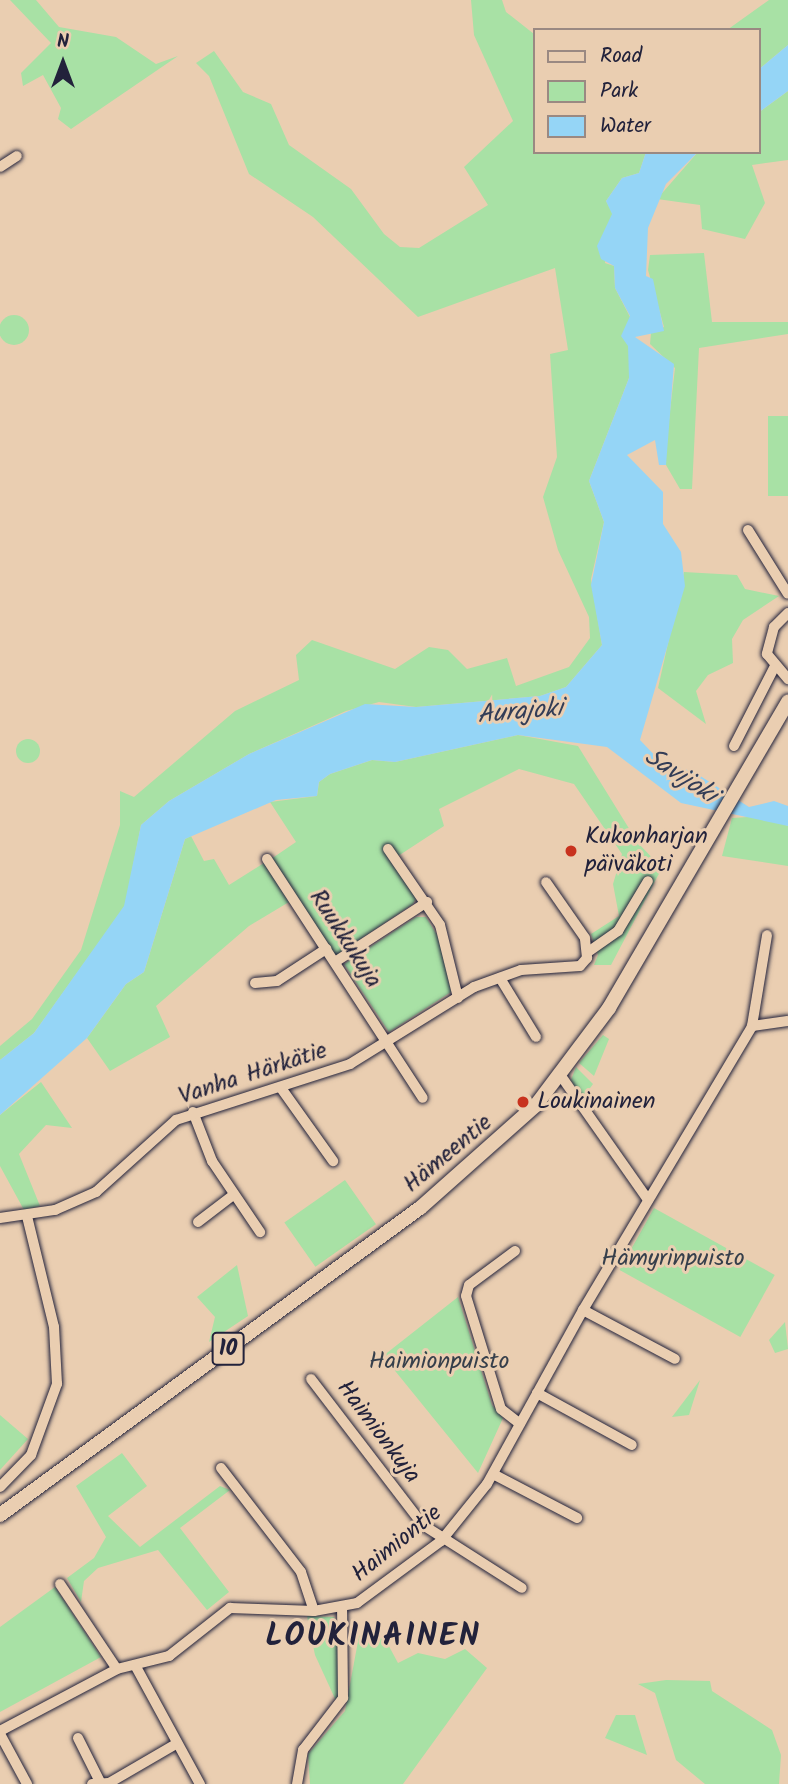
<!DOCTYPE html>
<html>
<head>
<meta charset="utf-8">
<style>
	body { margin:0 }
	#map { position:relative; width:788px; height:1784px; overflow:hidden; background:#eaceb1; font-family:Kalam,sans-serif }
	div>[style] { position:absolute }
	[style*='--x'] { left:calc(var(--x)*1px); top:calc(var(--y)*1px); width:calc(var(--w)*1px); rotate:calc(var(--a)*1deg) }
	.green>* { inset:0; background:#a8e1a5; transform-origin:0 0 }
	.round { border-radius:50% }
	.water>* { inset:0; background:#95d5f6 }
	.roads { filter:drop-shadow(0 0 2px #22223b) drop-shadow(0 0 2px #22223b) }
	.minor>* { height:10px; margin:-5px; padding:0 5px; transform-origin:5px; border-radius:5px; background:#eaceb1 }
	.highway>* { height:14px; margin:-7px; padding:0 7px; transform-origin:7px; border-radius:7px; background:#eaceb1 }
	.dots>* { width:19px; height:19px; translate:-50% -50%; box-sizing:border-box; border:4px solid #eaceb1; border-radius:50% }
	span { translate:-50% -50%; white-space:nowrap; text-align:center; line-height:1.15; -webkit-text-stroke:6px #eaceb1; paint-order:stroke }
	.shield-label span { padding:2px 5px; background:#eaceb1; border:2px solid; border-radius:5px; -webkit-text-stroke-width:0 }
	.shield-label { font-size:23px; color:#22223b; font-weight:700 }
	.poi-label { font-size:24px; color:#22223b }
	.left { translate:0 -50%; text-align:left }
	.street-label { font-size:24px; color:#22223b }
	.park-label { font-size:24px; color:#363f4b }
	.water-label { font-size:26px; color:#333d57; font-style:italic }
	.district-label { font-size:32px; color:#22223b; font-weight:700; letter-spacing:2px }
	.legend { position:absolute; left:533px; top:28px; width:228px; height:126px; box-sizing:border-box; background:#eaceb1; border:2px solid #9a8982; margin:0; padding:9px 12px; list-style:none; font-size:21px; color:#22223b }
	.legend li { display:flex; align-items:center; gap:14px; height:35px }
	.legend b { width:35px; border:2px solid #9a8982 }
	.north { position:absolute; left:28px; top:28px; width:70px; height:70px; -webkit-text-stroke:5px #eaceb1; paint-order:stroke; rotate:0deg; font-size:19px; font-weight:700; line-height:28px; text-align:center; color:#22223b }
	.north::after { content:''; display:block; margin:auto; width:24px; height:32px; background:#22223b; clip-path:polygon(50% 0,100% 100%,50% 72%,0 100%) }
</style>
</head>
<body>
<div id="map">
	<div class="green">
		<div style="clip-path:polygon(10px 0,36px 0,59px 27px,116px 37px,156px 64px,178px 56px,71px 129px,58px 119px,61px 108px,43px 75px,23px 86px,21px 73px,51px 43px)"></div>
		<div style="clip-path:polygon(471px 0,502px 0,506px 12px,534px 34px,534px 152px,646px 152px,639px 173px,622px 178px,606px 201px,613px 214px,605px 263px,614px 266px,615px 288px,630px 317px,629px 378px,589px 481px,604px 522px,591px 579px,602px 645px,566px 687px,540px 696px,416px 707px,379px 702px,346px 711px,249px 754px,169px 801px,141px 825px,125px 906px,34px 1033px,0 1060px,0 1046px,32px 1019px,81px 950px,120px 825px,120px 791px,134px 797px,235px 711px,299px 680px,296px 655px,312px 640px,395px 669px,429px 647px,448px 650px,467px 669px,507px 658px,516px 686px,569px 667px,590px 638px,589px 617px,558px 550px,543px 497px,557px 457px,550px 354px,568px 350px,555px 268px,418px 317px,313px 217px,249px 174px,209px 76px,196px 63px,214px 51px,243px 92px,271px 104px,289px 145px,351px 189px,384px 234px,400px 247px,419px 248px,488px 205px,464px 167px,513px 121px,474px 35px)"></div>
		<div style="clip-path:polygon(769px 0,788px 0,788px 45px,758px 70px,758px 30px,727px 30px)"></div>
		<div style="clip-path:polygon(788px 91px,788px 160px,752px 165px,765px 203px,745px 239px,702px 229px,700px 205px,657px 199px,698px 152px,758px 152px,758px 113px)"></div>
		<div style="clip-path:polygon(704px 253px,712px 322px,788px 322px,788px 334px,699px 348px,692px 489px,680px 489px,666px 465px,666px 446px,675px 368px,650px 344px,651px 333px,664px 327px,648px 270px,650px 255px)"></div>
		<div class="round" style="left:-1px;top:315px;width:30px;height:30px"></div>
		<div style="left:788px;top:416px;width:80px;height:20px;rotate:90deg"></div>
		<div style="clip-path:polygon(684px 572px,737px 575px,745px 589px,779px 596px,743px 620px,732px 639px,733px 663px,708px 675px,696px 691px,706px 724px,658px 688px)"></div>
		<div style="clip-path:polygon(518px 735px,578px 746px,638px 843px,662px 868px,611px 965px,594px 965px,598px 955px,591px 934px,619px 916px,613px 884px,622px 854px,574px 784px,519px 769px,439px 809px,444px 826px,392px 860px,416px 898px,413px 904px,335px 956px,271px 859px,296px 842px,270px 802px,317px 796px,319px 782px,330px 774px,372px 760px,395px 762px)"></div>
		<div class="round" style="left:16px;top:739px;width:24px;height:24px"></div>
		<div style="clip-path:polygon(765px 816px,788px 826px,788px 866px,722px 856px,732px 818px)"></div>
		<div style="clip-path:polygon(191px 836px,204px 861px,214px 859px,229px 885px,264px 863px,289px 902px,249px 926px,156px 1006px,170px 1037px,110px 1071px,87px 1038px,126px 984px,144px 972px,185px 839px)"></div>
		<div style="clip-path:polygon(416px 917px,426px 917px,440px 940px,451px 992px,389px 1032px,344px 964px)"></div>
		<div style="clip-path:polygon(603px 1035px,609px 1039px,594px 1076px,579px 1063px)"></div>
		<div style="clip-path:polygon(576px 1067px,593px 1084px,582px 1099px,571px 1080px)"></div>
		<div style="clip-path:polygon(41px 1082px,72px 1128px,46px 1125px,19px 1154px,40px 1206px,24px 1210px,0 1166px,0 1115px)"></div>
		<div style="left:345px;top:1180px;width:54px;height:74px;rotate:55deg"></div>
		<div style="left:654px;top:1208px;width:138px;height:71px;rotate:29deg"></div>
		<div style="clip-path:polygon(237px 1265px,248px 1316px,209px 1342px,215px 1317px,197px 1297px)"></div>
		<div style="clip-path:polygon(458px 1297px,492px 1405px,503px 1418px,478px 1473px,383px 1356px)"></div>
		<div style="clip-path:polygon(785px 1322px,788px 1349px,775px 1353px,769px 1340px)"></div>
		<div style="clip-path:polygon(700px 1380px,689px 1415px,672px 1417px)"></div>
		<div style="clip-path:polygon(0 1415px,28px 1439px,0 1470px)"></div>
		<div style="clip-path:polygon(122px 1453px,147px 1486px,108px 1516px,140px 1547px,220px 1486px,230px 1490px,180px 1528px,229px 1592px,207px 1610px,158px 1550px,98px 1568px,84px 1581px,81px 1602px,67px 1578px,94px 1558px,106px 1537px,76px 1486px)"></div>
		<div style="clip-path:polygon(55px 1587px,101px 1657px,0 1712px,0 1627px)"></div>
		<div style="clip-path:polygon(307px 1616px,334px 1617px,344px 1661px,337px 1703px,315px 1655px)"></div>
		<div style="clip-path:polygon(377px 1624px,398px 1663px,418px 1653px,445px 1659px,465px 1649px,487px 1668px,403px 1784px,310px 1784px,308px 1754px,345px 1711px,359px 1636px)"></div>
		<div style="clip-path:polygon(666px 1680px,710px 1681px,712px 1691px,772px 1730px,781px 1755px,779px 1784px,705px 1784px,676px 1760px,655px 1693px,638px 1684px)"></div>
		<div style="clip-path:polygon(616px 1715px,635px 1715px,647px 1755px,605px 1738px)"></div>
	</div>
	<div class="water">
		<div style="clip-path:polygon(788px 45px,788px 91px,758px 113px,758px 70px)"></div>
		<div style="clip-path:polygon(646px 152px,698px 152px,666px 184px,648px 228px,646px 276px,653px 279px,664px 331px,635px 337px,674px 364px,666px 465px,659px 465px,655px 440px,627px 455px,663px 492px,663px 524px,681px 552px,685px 586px,640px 740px,661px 762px,694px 772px,749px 807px,774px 801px,788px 806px,788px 826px,681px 803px,607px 747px,518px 735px,395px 762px,372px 760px,330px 774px,319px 782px,317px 796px,276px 800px,185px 839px,144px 972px,126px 984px,87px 1038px,0 1115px,0 1060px,34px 1033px,124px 906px,141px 825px,169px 801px,249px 754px,365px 704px,416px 707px,540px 696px,566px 687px,602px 645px,591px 585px,604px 522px,589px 481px,629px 378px,628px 346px,621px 336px,630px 316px,615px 288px,614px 266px,601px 259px,597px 246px,612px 214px,606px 201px,622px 178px,639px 173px)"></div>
	</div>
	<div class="roads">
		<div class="minor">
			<div style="--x:0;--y:167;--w:20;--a:-33"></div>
			<div style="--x:748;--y:530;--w:75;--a:58"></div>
			<div style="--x:788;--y:613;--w:20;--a:135"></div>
			<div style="--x:774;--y:627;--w:28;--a:105"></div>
			<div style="--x:767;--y:654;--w:33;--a:50"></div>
			<div style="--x:734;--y:746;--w:88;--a:-62.9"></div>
			<div style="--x:388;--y:849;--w:92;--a:55.6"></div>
			<div style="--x:440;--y:925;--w:75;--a:76.1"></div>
			<div style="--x:267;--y:859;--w:285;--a:56.9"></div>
			<div style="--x:588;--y:952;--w:37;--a:-35"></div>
			<div style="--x:618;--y:931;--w:58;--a:-59"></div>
			<div style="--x:335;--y:962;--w:110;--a:-33.1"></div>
			<div style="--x:500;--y:978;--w:69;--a:58.6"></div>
			<div style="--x:255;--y:983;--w:22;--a:-5"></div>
			<div style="--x:277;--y:981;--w:59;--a:-33.1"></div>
			<div style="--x:752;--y:1026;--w:36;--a:-8"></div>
			<div style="--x:561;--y:1076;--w:151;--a:54.9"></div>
			<div style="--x:281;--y:1088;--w:90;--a:54.5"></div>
			<div style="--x:193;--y:1112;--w:53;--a:68.8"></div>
			<div style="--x:212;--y:1161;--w:86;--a:55.9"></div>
			<div style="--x:0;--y:1218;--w:56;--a:-8.3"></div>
			<div style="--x:55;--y:1210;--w:45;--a:-23.7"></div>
			<div style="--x:96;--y:1192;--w:108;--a:-42"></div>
			<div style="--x:176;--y:1120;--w:183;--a:-17.8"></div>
			<div style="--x:350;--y:1064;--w:146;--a:-31.8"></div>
			<div style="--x:474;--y:987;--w:50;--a:-19.9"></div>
			<div style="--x:521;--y:970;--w:59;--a:-3.9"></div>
			<div style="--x:580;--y:966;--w:11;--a:-49"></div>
			<div style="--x:587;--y:958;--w:20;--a:-96"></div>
			<div style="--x:585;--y:938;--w:68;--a:-124.9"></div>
			<div style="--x:198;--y:1222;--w:43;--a:-37.4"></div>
			<div style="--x:515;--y:1251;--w:57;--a:143.5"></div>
			<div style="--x:469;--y:1285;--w:11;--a:105"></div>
			<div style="--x:466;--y:1296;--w:118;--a:72.8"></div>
			<div style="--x:501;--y:1409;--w:24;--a:38"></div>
			<div style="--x:583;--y:1310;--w:104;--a:28"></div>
			<div style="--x:311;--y:1379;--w:184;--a:52.5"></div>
			<div style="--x:423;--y:1525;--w:117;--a:32.5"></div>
			<div style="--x:537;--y:1393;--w:108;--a:28.7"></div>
			<div style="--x:221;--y:1468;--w:131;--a:52.4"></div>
			<div style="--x:301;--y:1572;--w:41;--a:71.6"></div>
			<div style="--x:493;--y:1474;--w:95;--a:27.6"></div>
			<div style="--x:0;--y:1487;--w:45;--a:-45.9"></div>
			<div style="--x:31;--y:1455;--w:76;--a:-69.9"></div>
			<div style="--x:57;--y:1384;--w:57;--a:-93"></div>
			<div style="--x:54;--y:1327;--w:114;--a:-103.7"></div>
			<div style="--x:60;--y:1584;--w:102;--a:56.2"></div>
			<div style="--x:135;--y:1665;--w:136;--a:61.4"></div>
			<div style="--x:0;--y:1731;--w:132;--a:-27.9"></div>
			<div style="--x:117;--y:1669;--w:54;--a:-14"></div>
			<div style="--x:169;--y:1656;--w:78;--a:-38.2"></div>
			<div style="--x:230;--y:1608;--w:84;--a:2"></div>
			<div style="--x:314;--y:1611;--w:44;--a:-10.5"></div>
			<div style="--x:357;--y:1603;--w:104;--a:-36.4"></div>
			<div style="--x:441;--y:1541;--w:73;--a:-51.1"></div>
			<div style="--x:487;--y:1484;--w:199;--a:-61.1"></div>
			<div style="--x:583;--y:1310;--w:330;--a:-59.2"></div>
			<div style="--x:752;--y:1026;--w:92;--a:-80.6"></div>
			<div style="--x:0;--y:1734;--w:57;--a:61.6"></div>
			<div style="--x:78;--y:1738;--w:51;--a:63.4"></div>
			<div style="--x:92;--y:1784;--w:17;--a:-3"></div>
			<div style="--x:109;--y:1783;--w:78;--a:-30.2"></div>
			<div style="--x:297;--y:1784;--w:35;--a:-80"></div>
			<div style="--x:303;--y:1750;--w:66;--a:-52.4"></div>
			<div style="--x:343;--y:1698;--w:90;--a:-90.6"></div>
		</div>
		<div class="highway">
			<div style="--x:0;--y:1515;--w:520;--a:-36.17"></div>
			<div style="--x:420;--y:1208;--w:155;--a:-41.6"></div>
			<div style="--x:536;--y:1105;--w:121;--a:-53"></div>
			<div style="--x:609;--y:1008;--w:355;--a:-59.7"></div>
		</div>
	</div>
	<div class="dots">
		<div style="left:571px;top:851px;background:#c8321e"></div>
		<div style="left:523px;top:1102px;background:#c8321e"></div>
	</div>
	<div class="shield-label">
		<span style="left:228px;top:1349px">10</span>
	</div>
	<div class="poi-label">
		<span class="left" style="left:585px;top:851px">Kukonharjan<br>päiväkoti</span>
		<span class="left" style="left:537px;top:1102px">Loukinainen</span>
	</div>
	<div class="street-label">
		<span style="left:345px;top:939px;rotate:57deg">Ruukkukuja</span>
		<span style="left:253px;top:1074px;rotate:-18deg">Vanha Härkätie</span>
		<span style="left:448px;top:1154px;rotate:-40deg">Hämeentie</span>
		<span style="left:378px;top:1432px;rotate:53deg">Haimionkuja</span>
		<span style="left:397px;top:1544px;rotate:-39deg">Haimiontie</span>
	</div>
	<div class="park-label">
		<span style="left:673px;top:1259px">Hämyrinpuisto</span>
		<span style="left:439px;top:1362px">Haimionpuisto</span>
	</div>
	<div class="water-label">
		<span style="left:520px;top:713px;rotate:-5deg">Aurajoki</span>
		<span style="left:680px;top:777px;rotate:33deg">Savijoki</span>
	</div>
	<div class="district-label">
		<span style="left:373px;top:1637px">LOUKINAINEN</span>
	</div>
	<ul class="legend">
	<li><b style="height:9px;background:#eaceb1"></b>Road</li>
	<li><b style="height:19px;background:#a8e1a5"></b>Park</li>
	<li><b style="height:19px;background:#95d5f6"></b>Water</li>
	</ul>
	<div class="north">N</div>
</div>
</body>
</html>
